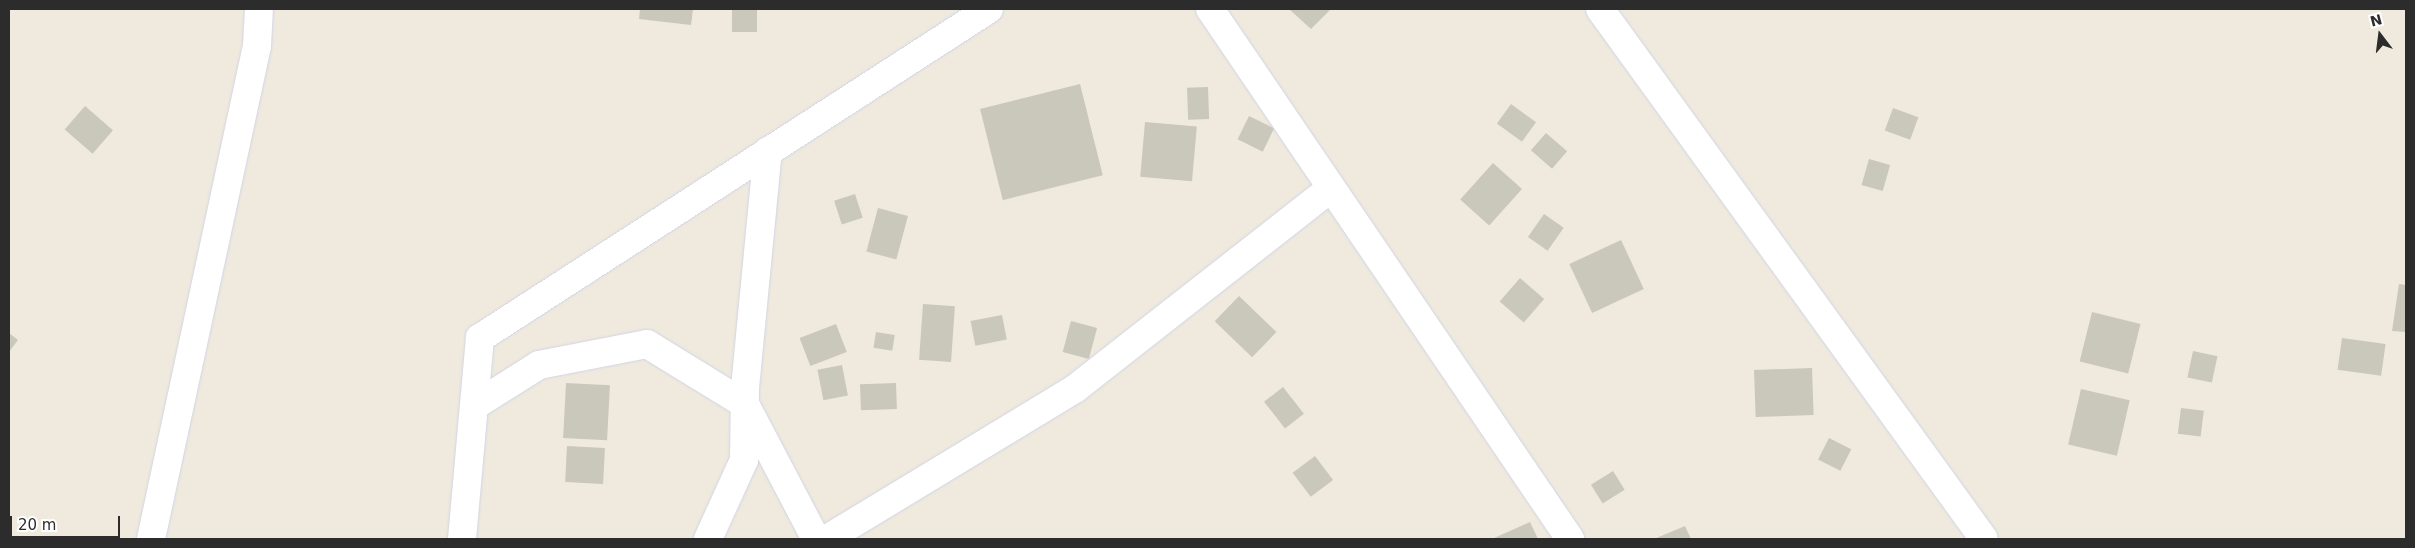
<!DOCTYPE html>
<html>
<head>
<meta charset="utf-8">
<style>
	body { margin:0 }
	#map { position:relative; width:2415px; height:548px; overflow:hidden; background:#efeadd; font-family:"DejaVu Sans",sans-serif }
	div>[style] { position:absolute }
	[style*='--x'] { left:calc(var(--x)*1px); top:calc(var(--y)*1px); width:calc(var(--w)*1px); rotate:calc(var(--a)*1deg) }
	.building>* { inset:0; background:#cac8bb; transform-origin:0 0 }
	.roads { filter:drop-shadow(0 0 1px #d2d3e6) drop-shadow(0 0 1px #d2d3e6) }
	.street>* { height:28px; margin:-14px; padding:0 14px; transform-origin:14px; border-radius:14px; background:#fff }
	span { translate:-50% -50%; white-space:nowrap; text-align:center; line-height:1.15; -webkit-text-stroke:5px #fff; paint-order:stroke }
	.frame { position:absolute; inset:0; border:10px solid #2c2c2c; pointer-events:none }
	.north { position:absolute; left:2355px; top:10px; width:50px; height:50px; -webkit-text-stroke:4px #fff; paint-order:stroke; rotate:345deg; font-size:14px; font-weight:700; line-height:20px; text-align:center; color:#2c2c2c }
	.north::after { content:''; display:block; margin:auto; width:18px; height:22px; background:#2c2c2c; clip-path:polygon(50% 0,100% 100%,50% 72%,0 100%) }
	.scale { position:absolute; left:10px; top:516px; width:110px; height:22px; box-sizing:border-box; border:2px solid #2c2c2c; border-top:0; padding-left:6px; font-size:15px; line-height:18px; white-space:nowrap; color:#2c2c2c; -webkit-text-stroke:4px #fff; paint-order:stroke }
</style>
</head>
<body>
<div id="map">
	<div class="building">
		<div style="clip-path:polygon(640px 9px,693px 9px,691px 25px,639px 19px)"></div>
		<div style="left:732px;top:9px;width:25px;height:23px"></div>
		<div style="clip-path:polygon(1289px 9px,1331px 9px,1311px 29px)"></div>
		<div style="left:1080px;top:84px;width:94px;height:103px;rotate:76deg"></div>
		<div style="left:1208px;top:87px;width:32px;height:21px;rotate:88deg"></div>
		<div style="left:1511px;top:104px;width:31px;height:24px;rotate:36deg"></div>
		<div style="left:85px;top:106px;width:37px;height:31px;rotate:41deg"></div>
		<div style="left:1893px;top:108px;width:27px;height:24px;rotate:20deg"></div>
		<div style="left:1249px;top:116px;width:28px;height:26px;rotate:26deg"></div>
		<div style="left:1145px;top:122px;width:52px;height:55px;rotate:5deg"></div>
		<div style="left:1546px;top:133px;width:28px;height:23px;rotate:41deg"></div>
		<div style="left:1869px;top:159px;width:22px;height:27px;rotate:16deg"></div>
		<div style="left:1493px;top:163px;width:39px;height:49px;rotate:42deg"></div>
		<div style="left:855px;top:194px;width:25px;height:22px;rotate:72deg"></div>
		<div style="left:878px;top:208px;width:31px;height:45px;rotate:15deg"></div>
		<div style="left:1544px;top:214px;width:24px;height:28px;rotate:35deg"></div>
		<div style="left:1621px;top:240px;width:54px;height:57px;rotate:65deg"></div>
		<div style="left:1520px;top:278px;width:32px;height:31px;rotate:41deg"></div>
		<div style="clip-path:polygon(2399px 284px,2406px 285px,2406px 332px,2392px 331px)"></div>
		<div style="left:1239px;top:296px;width:52px;height:35px;rotate:44deg"></div>
		<div style="left:923px;top:304px;width:32px;height:56px;rotate:4deg"></div>
		<div style="left:2092px;top:312px;width:50px;height:51px;rotate:14deg"></div>
		<div style="left:1002px;top:315px;width:25px;height:32px;rotate:79deg"></div>
		<div style="left:1071px;top:321px;width:27px;height:32px;rotate:15deg"></div>
		<div style="left:836px;top:324px;width:30px;height:39px;rotate:69deg"></div>
		<div style="left:876px;top:332px;width:19px;height:16px;rotate:9deg"></div>
		<div style="clip-path:polygon(9px 333px,18px 340px,9px 352px)"></div>
		<div style="left:2342px;top:338px;width:44px;height:32px;rotate:8deg"></div>
		<div style="left:2193px;top:351px;width:25px;height:27px;rotate:12deg"></div>
		<div style="left:842px;top:365px;width:31px;height:25px;rotate:79deg"></div>
		<div style="left:1812px;top:368px;width:47px;height:58px;rotate:88deg"></div>
		<div style="left:566px;top:383px;width:44px;height:55px;rotate:3deg"></div>
		<div style="left:896px;top:383px;width:26px;height:36px;rotate:88deg"></div>
		<div style="left:1283px;top:387px;width:34px;height:24px;rotate:52deg"></div>
		<div style="left:2081px;top:389px;width:50px;height:57px;rotate:13deg"></div>
		<div style="left:2181px;top:408px;width:23px;height:26px;rotate:7deg"></div>
		<div style="left:1829px;top:438px;width:25px;height:24px;rotate:27deg"></div>
		<div style="left:567px;top:446px;width:38px;height:36px;rotate:3deg"></div>
		<div style="left:1315px;top:456px;width:30px;height:28px;rotate:53deg"></div>
		<div style="left:1613px;top:471px;width:22px;height:26px;rotate:58deg"></div>
		<div style="clip-path:polygon(1530px 522px,1538px 539px,1492px 539px)"></div>
		<div style="clip-path:polygon(1685px 526px,1691px 539px,1654px 539px)"></div>
	</div>
	<div class="roads">
		<div class="street">
			<div style="--x:1210;--y:9;--w:641;--a:55.81"></div>
			<div style="--x:1600;--y:9;--w:654;--a:54.08"></div>
			<div style="--x:474;--y:406;--w:77;--a:-32.2"></div>
			<div style="--x:539;--y:365;--w:110;--a:-11"></div>
			<div style="--x:647;--y:344;--w:115;--a:31.5"></div>
			<div style="--x:745;--y:404;--w:153;--a:62.3"></div>
			<div style="--x:151;--y:539;--w:504;--a:-77.87"></div>
			<div style="--x:257;--y:46;--w:37;--a:-87"></div>
			<div style="--x:462;--y:539;--w:202;--a:-84.9"></div>
			<div style="--x:480;--y:338;--w:606;--a:-32.88"></div>
			<div style="--x:708;--y:539;--w:87;--a:-65.5"></div>
			<div style="--x:744;--y:460;--w:72;--a:-89.2"></div>
			<div style="--x:745;--y:388;--w:238;--a:-84.5"></div>
			<div style="--x:827;--y:539;--w:291;--a:-31.2"></div>
			<div style="--x:1076;--y:388;--w:324;--a:-38.1"></div>
		</div>
	</div>
	<div class="frame"></div>
	<div class="north">N</div>
	<div class="scale">20 m</div>
</div>
</body>
</html>
